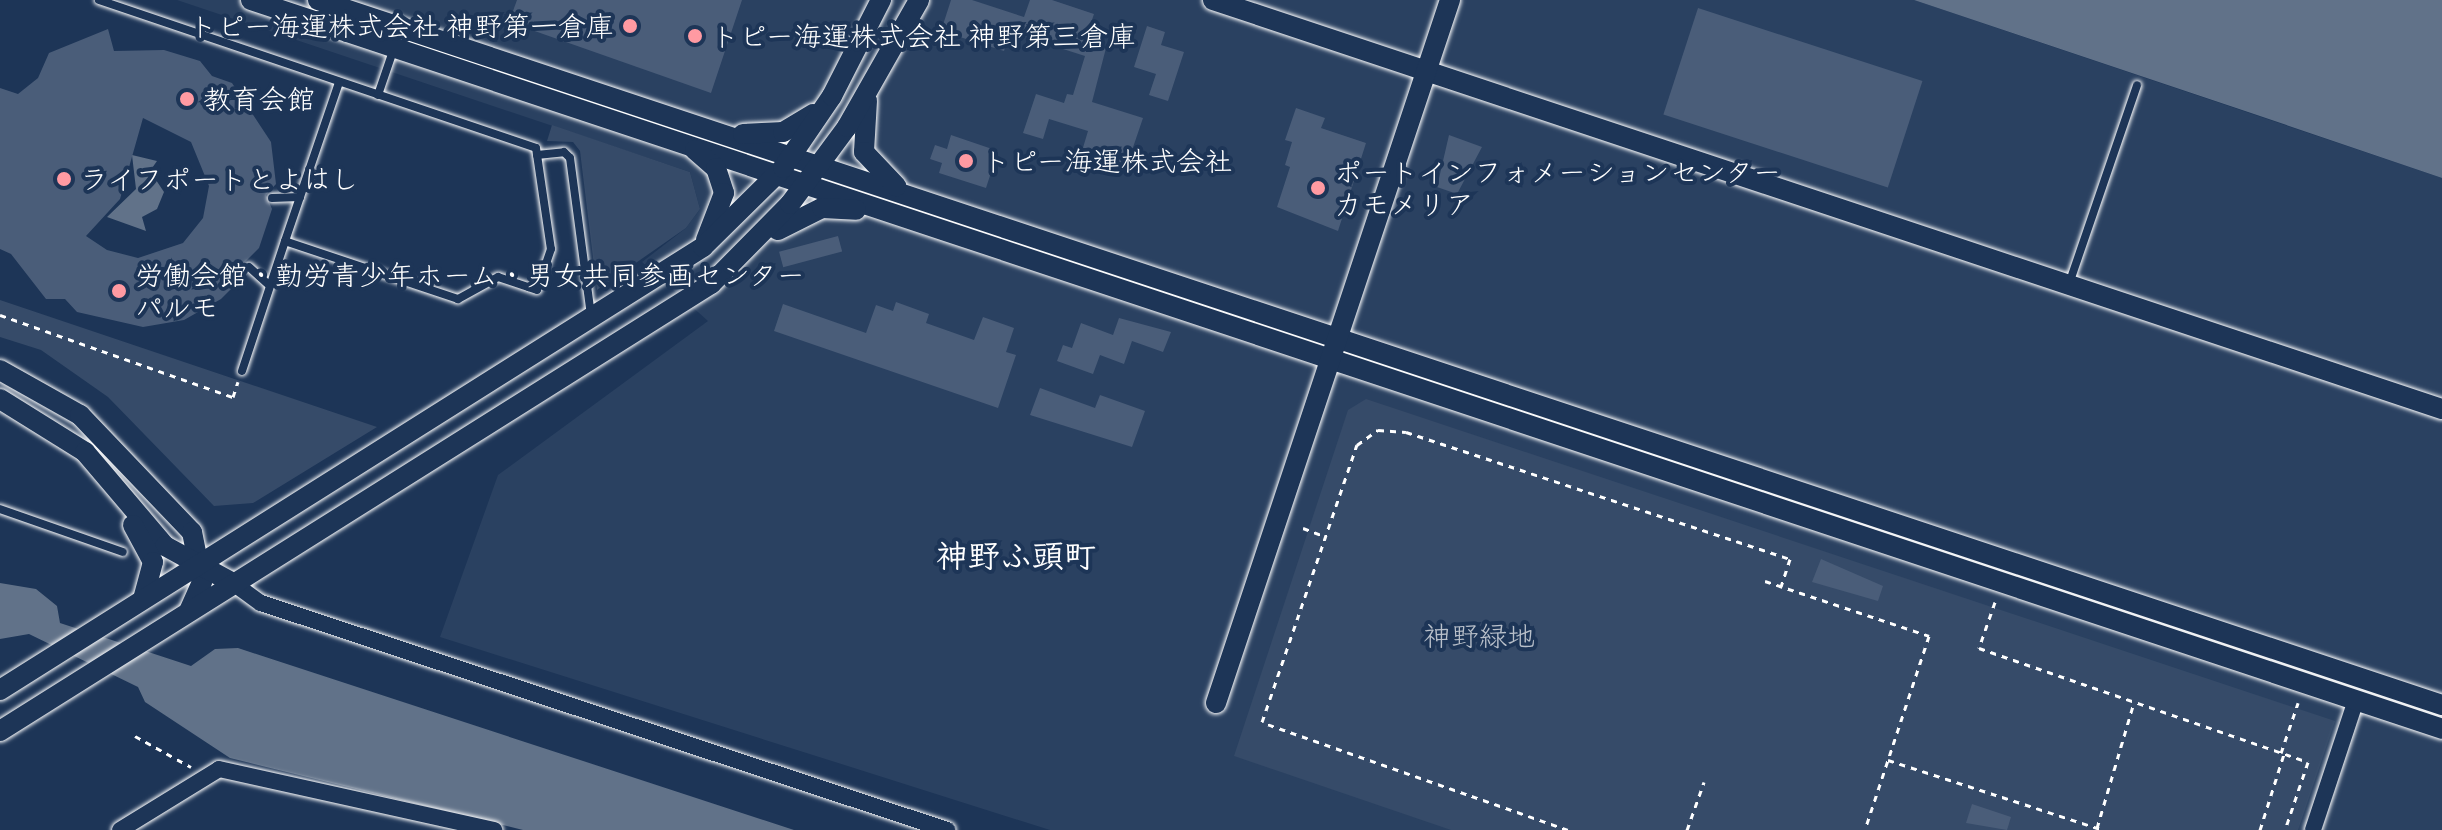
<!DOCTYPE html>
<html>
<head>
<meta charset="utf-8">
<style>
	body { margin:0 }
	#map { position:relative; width:2442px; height:830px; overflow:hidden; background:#1d3557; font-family:Itim,"Klee One",sans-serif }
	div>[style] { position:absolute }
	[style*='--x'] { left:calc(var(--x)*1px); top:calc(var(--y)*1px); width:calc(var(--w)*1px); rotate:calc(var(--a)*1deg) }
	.built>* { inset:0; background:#2a4161 }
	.green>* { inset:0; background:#364b69 }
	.water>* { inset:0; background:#617289 }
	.building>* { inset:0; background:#4a5d79; transform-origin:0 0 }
	.path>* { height:3px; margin-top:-1.5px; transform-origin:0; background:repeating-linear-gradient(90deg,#fff 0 6px,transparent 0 12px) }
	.roads { filter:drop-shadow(0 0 2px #fff) drop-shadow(0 0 2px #fff) }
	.service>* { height:8px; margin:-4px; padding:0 4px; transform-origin:4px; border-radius:4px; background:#1d3557 }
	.minor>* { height:16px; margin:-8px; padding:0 8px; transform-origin:8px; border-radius:8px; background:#1d3557 }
	.tertiary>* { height:20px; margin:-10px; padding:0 10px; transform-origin:10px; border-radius:10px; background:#1d3557 }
	.dots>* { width:22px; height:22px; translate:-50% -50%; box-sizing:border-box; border:4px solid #1d3557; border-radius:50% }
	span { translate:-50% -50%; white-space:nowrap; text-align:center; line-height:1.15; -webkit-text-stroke:8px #1d3557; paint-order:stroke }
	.poi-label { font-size:28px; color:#fff }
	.right { translate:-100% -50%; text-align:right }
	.left { translate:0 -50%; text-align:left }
	.park-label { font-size:28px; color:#b9c0ca }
	.quarter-label { font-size:32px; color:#fff; font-weight:700 }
</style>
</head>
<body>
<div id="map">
	<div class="built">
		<div style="clip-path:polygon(177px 0,1914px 0,2442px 178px,2442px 830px,1050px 830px,440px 637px,498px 475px,708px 321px,642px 262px,686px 228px,700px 209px,690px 172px)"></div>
	</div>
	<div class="green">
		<div style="clip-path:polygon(552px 125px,690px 172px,700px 209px,686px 228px,597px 290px,580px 151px,573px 142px,547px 141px)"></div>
		<div style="clip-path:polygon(0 300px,377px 427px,253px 503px,214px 506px,108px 397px,41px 350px,0 337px)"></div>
		<div style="clip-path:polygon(1366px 399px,2335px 721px,2298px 830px,1451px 830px,1234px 756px,1348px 410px)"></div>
	</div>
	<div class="water">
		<div style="clip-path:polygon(1914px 0,2442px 0,2442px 178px,2251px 113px)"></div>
		<div style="clip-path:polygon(132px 155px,157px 161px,150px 171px,164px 192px,157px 209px,142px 217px,146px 231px,107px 217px,136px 189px)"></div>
		<div style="clip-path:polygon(0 583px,36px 589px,57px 606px,60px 623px,191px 666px,215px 649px,238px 648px,794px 830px,523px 830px,230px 758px,145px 702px,138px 687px,29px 634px,0 639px)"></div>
	</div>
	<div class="building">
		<div style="clip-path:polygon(517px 0,742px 0,711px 93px,509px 22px)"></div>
		<div style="clip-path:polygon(951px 0,972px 0,1024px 17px,1030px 0,1052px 0,1094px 14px,1085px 41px,1106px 48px,1092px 102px,1143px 118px,1127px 165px,1082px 151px,1088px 131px,1049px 119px,1043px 139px,1023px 133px,1036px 94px,1064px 103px,1067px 94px,1073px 95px,1085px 56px,1010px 32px,1004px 51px,941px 31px)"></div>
		<div style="left:1698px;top:8px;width:236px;height:112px;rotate:18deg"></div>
		<div style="clip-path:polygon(1147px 26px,1165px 32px,1161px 45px,1184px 52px,1168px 101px,1149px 95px,1156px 74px,1134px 67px)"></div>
		<div style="clip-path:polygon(evenodd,108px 29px,114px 51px,164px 50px,200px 61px,212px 76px,232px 83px,271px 142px,276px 184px,266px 195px,272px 209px,259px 248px,242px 265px,246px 274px,221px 299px,184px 320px,143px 327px,77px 312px,65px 299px,46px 299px,11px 254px,0 249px,0 88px,18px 94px,38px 78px,49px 53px,108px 29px,143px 118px,191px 142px,209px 186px,203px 218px,183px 243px,138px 258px,107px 250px,86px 236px,120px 199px,143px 118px)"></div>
		<div style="clip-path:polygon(1296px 108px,1325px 118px,1321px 128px,1366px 143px,1338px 231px,1277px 207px,1290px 167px,1285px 165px,1292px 142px,1285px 140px)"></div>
		<div style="clip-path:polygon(951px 135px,998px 151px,986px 188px,939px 173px,942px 163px,930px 159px,935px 145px,947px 149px)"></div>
		<div style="clip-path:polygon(1449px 135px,1482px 147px,1457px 194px,1437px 187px)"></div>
		<div style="left:838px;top:236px;width:16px;height:61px;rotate:75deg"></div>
		<div style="clip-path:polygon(896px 302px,929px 314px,926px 323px,974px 340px,983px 317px,1014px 328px,1006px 352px,1016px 355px,998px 408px,774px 331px,783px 304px,866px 333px,876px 305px,893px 311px)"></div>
		<div style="clip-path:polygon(1119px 318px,1171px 332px,1163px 352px,1132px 341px,1124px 364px,1100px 355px,1093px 374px,1057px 361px,1063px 345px,1072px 348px,1081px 323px,1113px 335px)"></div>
		<div style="clip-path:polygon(1040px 388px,1095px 408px,1100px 395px,1145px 411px,1132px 447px,1030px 415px)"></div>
		<div style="clip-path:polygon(1821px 559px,1883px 586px,1878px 601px,1812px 582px)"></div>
		<div style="clip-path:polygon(1972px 804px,2011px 817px,2007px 830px,1966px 823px)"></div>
	</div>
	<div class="path">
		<div style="--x:0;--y:315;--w:247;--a:19.4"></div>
		<div style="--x:233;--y:397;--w:16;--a:-72"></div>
		<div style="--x:1303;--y:528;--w:22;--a:21"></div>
		<div style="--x:1765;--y:581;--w:173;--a:18.5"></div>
		<div style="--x:1929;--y:636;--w:204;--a:108.3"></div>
		<div style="--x:1995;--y:602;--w:49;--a:109.2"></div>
		<div style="--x:1979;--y:648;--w:348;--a:19.1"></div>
		<div style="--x:2308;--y:762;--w:72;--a:108.7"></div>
		<div style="--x:135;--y:736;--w:64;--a:29"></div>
		<div style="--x:2281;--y:753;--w:53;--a:-71.2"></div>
		<div style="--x:1888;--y:760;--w:227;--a:18"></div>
		<div style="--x:2097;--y:828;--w:131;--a:-73.6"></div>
		<div style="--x:1568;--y:830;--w:324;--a:-160.6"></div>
		<div style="--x:1262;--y:722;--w:293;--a:-71.1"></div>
		<div style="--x:1357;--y:445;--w:26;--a:-36"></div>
		<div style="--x:1378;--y:430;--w:28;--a:4"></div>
		<div style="--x:1406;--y:432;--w:404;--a:18.3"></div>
		<div style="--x:1790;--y:559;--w:29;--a:108"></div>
		<div style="--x:1687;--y:830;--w:51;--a:-70.5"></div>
		<div style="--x:2260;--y:830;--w:80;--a:-72.5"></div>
	</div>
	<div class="roads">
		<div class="service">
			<div style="--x:99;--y:0;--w:461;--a:18.7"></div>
			<div style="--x:536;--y:148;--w:102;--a:81.6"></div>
			<div style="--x:551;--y:249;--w:43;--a:108.9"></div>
			<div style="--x:537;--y:290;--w:41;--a:-161.6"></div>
			<div style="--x:498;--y:277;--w:46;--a:151.2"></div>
			<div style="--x:458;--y:299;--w:182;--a:-161.5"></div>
			<div style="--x:285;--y:241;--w:168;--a:-71.2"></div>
			<div style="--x:378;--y:95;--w:50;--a:-71.2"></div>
			<div style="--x:537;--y:155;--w:27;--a:-6"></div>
			<div style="--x:564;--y:152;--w:8;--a:45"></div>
			<div style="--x:570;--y:158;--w:158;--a:82.4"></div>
			<div style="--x:272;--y:198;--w:28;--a:-2"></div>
			<div style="--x:249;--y:267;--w:28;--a:42"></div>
			<div style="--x:2069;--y:284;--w:210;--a:-71.1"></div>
			<div style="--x:242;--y:371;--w:137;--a:-71.7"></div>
			<div style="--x:0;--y:509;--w:130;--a:19.3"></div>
		</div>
		<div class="minor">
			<div style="--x:233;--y:583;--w:34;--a:36"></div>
			<div style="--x:261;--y:603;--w:723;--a:18.31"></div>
			<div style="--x:120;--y:830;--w:116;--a:-31.6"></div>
			<div style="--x:219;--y:769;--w:282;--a:12.5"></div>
			<div style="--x:2313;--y:830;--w:137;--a:-71.7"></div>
		</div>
		<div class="tertiary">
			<div style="--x:251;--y:0;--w:2309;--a:18.4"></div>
			<div style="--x:318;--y:0;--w:2238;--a:18.36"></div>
			<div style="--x:1213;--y:0;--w:1295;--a:18.41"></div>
			<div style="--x:867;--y:101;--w:51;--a:93.4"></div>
			<div style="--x:864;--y:152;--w:47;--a:46.7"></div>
			<div style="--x:743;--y:134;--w:40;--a:-2.9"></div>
			<div style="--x:783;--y:132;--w:35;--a:-31"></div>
			<div style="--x:695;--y:150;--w:28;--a:41"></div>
			<div style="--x:716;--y:168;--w:26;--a:72"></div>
			<div style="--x:724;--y:193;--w:50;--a:111"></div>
			<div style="--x:778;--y:230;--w:49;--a:-26.6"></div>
			<div style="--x:822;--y:208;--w:34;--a:3"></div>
			<div style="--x:0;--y:370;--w:92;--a:29.4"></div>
			<div style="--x:80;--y:415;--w:162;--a:46.3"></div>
			<div style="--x:192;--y:532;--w:51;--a:78.7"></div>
			<div style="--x:202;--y:582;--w:30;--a:114"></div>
			<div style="--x:0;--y:399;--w:100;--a:31.9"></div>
			<div style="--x:85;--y:452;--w:123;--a:49.6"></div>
			<div style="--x:165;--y:546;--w:77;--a:28.6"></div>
			<div style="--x:133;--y:525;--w:42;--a:61.6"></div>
			<div style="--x:153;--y:562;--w:38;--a:105"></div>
			<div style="--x:0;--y:690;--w:831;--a:-32.22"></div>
			<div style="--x:703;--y:247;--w:112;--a:-44.6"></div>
			<div style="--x:783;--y:168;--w:87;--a:-55.8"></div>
			<div style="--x:832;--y:96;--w:108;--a:-63"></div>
			<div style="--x:1216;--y:703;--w:741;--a:-71.59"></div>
			<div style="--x:0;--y:731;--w:840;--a:-32.16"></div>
			<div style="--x:711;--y:284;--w:112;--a:-45.4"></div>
			<div style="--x:790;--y:204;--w:96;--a:-53.5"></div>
			<div style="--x:847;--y:127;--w:146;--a:-60.4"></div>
		</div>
	</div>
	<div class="dots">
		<div style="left:630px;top:26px;background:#ff9aa2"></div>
		<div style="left:695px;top:36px;background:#ff9aa2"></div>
		<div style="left:187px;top:99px;background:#ff9aa2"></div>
		<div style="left:966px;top:161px;background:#ff9aa2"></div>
		<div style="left:64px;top:179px;background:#ff9aa2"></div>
		<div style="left:1318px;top:188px;background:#ff9aa2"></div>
		<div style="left:119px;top:291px;background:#ff9aa2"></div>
	</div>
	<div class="poi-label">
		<span class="right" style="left:614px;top:26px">トピー海運株式会社 神野第一倉庫</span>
		<span class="left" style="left:711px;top:36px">トピー海運株式会社 神野第三倉庫</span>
		<span class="left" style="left:203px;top:99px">教育会館</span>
		<span class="left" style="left:982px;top:161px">トピー海運株式会社</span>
		<span class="left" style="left:1334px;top:188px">ポートインフォメーションセンター<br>カモメリア</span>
		<span class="left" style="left:80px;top:179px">ライフポートとよはし</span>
		<span class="left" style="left:135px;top:291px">労働会館・勤労青少年ホーム・男女共同参画センター<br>パルモ</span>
	</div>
	<div class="park-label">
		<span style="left:1479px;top:636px">神野緑地</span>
	</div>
	<div class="quarter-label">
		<span style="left:1016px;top:556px">神野ふ頭町</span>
	</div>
</div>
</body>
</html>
